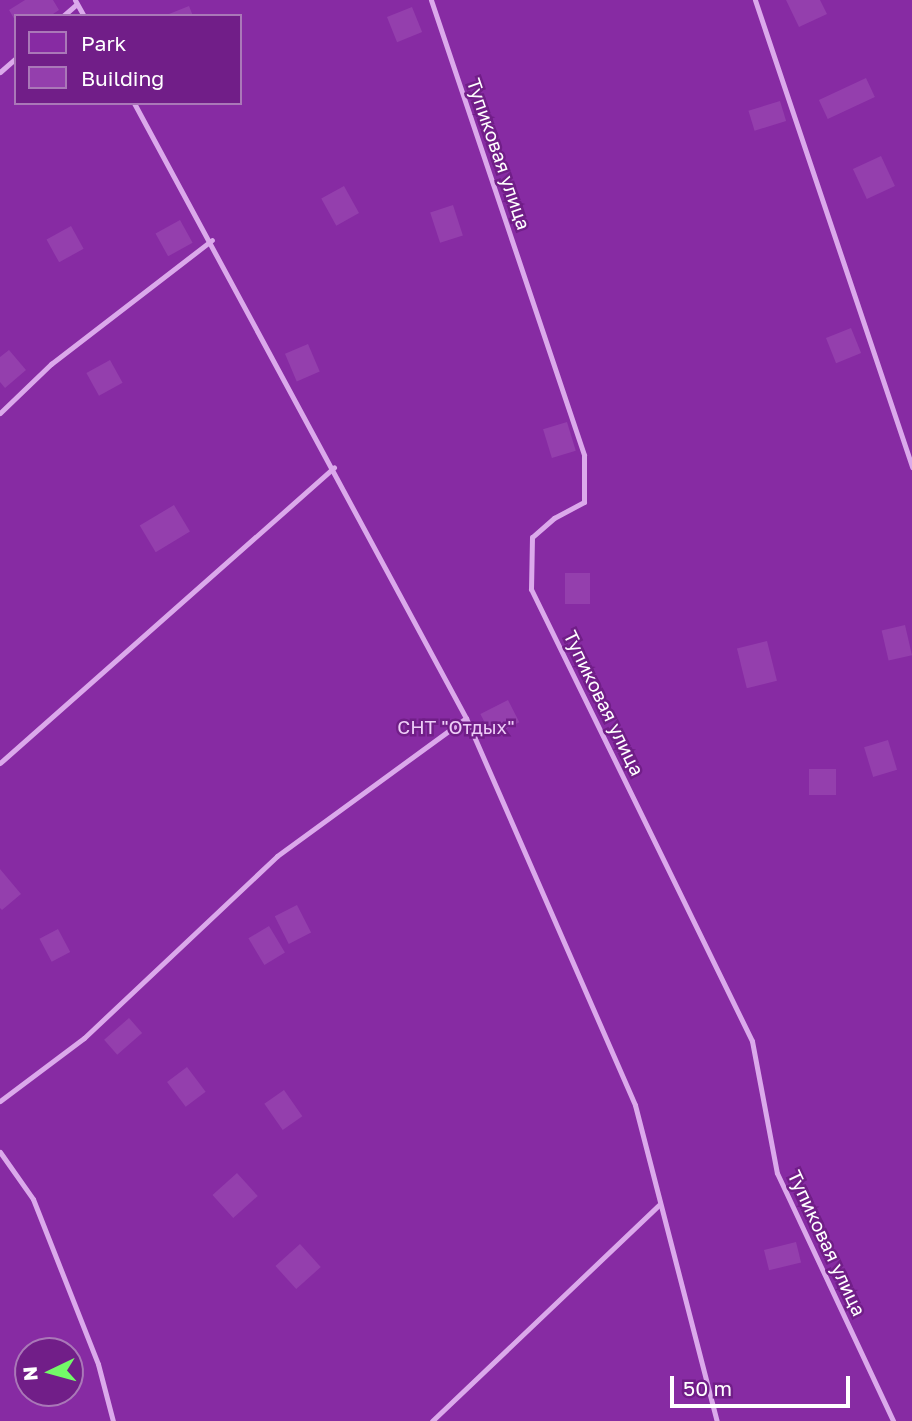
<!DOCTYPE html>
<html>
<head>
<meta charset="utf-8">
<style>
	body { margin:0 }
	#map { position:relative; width:912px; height:1421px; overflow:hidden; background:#711e88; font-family:"Golos Text",sans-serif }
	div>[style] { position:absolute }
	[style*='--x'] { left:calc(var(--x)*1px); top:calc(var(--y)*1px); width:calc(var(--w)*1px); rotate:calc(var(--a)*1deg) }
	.green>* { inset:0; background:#872ba3 }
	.building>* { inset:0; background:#943fad; transform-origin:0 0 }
	.service>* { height:5px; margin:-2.5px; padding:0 2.5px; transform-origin:2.5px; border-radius:2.5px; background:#dba9eb }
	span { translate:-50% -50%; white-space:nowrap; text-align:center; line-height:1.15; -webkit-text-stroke:5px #711e88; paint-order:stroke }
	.street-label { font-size:19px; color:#fff }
	.park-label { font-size:19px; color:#eecef8 }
	.legend { position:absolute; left:14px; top:14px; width:228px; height:91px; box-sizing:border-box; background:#711e88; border:2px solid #aa78b8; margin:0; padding:9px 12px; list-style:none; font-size:21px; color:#fff }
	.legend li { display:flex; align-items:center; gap:14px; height:35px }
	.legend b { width:35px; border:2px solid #aa78b8 }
	.north { position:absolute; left:14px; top:1337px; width:70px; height:70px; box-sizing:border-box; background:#711e88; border:2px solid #aa78b8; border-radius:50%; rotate:265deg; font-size:19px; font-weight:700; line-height:28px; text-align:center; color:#fff }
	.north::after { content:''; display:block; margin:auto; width:24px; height:32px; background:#73fa68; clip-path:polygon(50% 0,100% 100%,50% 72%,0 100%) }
	.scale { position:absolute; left:670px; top:1376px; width:180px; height:32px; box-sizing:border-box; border:4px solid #fff; border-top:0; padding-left:9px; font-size:21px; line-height:24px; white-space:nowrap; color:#fff; -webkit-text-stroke:5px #711e88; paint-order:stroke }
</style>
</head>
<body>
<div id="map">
	<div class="green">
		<div style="clip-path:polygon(evenodd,0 0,912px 0,912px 1421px,0 1421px,0 0,16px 16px,240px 16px,240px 103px,16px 103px,16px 16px,0 0,28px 1351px,70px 1351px,70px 1393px,28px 1393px,28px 1351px)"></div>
	</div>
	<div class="building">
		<div style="clip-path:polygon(25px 0,53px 0,59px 10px,50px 16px,16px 16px,16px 22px,9px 10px)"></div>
		<div style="clip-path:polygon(786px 0,820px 0,827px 14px,799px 27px)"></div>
		<div style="clip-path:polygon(189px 6px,193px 16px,164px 16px)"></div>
		<div style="left:412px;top:7px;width:27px;height:27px;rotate:68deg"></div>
		<div style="left:866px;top:78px;width:21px;height:52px;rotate:65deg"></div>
		<div style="left:780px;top:101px;width:21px;height:33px;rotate:73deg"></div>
		<div style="left:881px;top:156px;width:33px;height:31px;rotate:65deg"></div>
		<div style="left:344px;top:186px;width:31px;height:26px;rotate:61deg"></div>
		<div style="left:453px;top:205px;width:32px;height:24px;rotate:72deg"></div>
		<div style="left:180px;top:220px;width:26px;height:28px;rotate:61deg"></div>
		<div style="left:71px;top:226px;width:26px;height:28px;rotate:61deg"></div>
		<div style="left:851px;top:328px;width:27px;height:27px;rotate:68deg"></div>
		<div style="left:308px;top:344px;width:30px;height:25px;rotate:67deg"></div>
		<div style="clip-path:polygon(9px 350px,26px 370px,5px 388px,0 382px,0 357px)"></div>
		<div style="left:110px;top:360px;width:26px;height:27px;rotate:61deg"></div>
		<div style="left:567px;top:422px;width:30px;height:25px;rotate:73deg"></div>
		<div style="left:174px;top:505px;width:31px;height:40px;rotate:59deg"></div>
		<div style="left:565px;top:573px;width:25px;height:31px"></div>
		<div style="left:905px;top:625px;width:31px;height:24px;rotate:77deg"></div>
		<div style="left:767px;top:641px;width:41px;height:31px;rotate:76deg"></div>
		<div style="left:508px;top:700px;width:25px;height:31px;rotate:63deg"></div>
		<div style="left:888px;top:740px;width:31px;height:25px;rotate:73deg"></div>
		<div style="left:809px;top:769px;width:27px;height:26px"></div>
		<div style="clip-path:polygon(0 869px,21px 894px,2px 910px,0 908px)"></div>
		<div style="left:297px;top:905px;width:31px;height:25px;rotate:63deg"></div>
		<div style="left:269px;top:926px;width:31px;height:24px;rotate:59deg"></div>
		<div style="left:58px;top:929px;width:26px;height:21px;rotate:62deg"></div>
		<div style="left:129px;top:1018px;width:20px;height:33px;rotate:49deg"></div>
		<div style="left:187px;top:1067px;width:31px;height:25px;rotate:53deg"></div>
		<div style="left:284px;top:1090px;width:32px;height:24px;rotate:55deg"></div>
		<div style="left:237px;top:1173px;width:31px;height:33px;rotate:48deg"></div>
		<div style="left:796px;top:1242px;width:21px;height:33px;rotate:76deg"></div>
		<div style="left:300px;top:1244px;width:31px;height:33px;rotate:48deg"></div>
	</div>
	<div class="service">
		<div style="--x:75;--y:0;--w:18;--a:61"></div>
		<div style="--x:431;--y:0;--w:480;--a:71.4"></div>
		<div style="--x:584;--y:455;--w:47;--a:90"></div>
		<div style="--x:584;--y:502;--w:34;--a:152"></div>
		<div style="--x:554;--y:518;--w:29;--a:139"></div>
		<div style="--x:532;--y:537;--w:52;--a:91.1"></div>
		<div style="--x:531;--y:589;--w:503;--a:63.94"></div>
		<div style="--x:752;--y:1041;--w:134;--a:79.3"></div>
		<div style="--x:777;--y:1173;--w:274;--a:64.9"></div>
		<div style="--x:755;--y:0;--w:493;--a:71.4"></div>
		<div style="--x:63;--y:16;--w:18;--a:-41"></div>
		<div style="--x:0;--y:72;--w:21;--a:-41"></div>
		<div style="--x:134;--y:103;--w:699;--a:61.64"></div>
		<div style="--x:466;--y:718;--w:422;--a:66.4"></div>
		<div style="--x:635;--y:1105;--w:326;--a:75.5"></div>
		<div style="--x:0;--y:413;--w:71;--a:-43.9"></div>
		<div style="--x:51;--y:364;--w:203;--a:-37.6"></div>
		<div style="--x:0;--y:763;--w:446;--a:-41.5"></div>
		<div style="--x:0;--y:1101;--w:105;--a:-36.9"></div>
		<div style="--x:84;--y:1038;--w:265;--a:-43.3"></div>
		<div style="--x:277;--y:856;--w:234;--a:-36.1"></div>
		<div style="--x:0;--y:1152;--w:57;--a:54.9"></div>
		<div style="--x:33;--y:1199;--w:177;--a:68.5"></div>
		<div style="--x:98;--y:1364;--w:59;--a:75.3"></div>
		<div style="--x:432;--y:1421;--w:313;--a:-43.6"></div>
	</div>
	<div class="street-label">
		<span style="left:499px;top:154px;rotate:71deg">Тупиковая улица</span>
		<span style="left:604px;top:703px;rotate:64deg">Тупиковая улица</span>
		<span style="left:827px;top:1243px;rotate:65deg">Тупиковая улица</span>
	</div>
	<div class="park-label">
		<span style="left:456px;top:727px">СНТ "Отдых"</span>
	</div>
	<ul class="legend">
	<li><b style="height:19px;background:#872ba3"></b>Park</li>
	<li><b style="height:19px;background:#943fad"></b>Building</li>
	</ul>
	<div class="north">N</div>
	<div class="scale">50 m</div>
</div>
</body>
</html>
